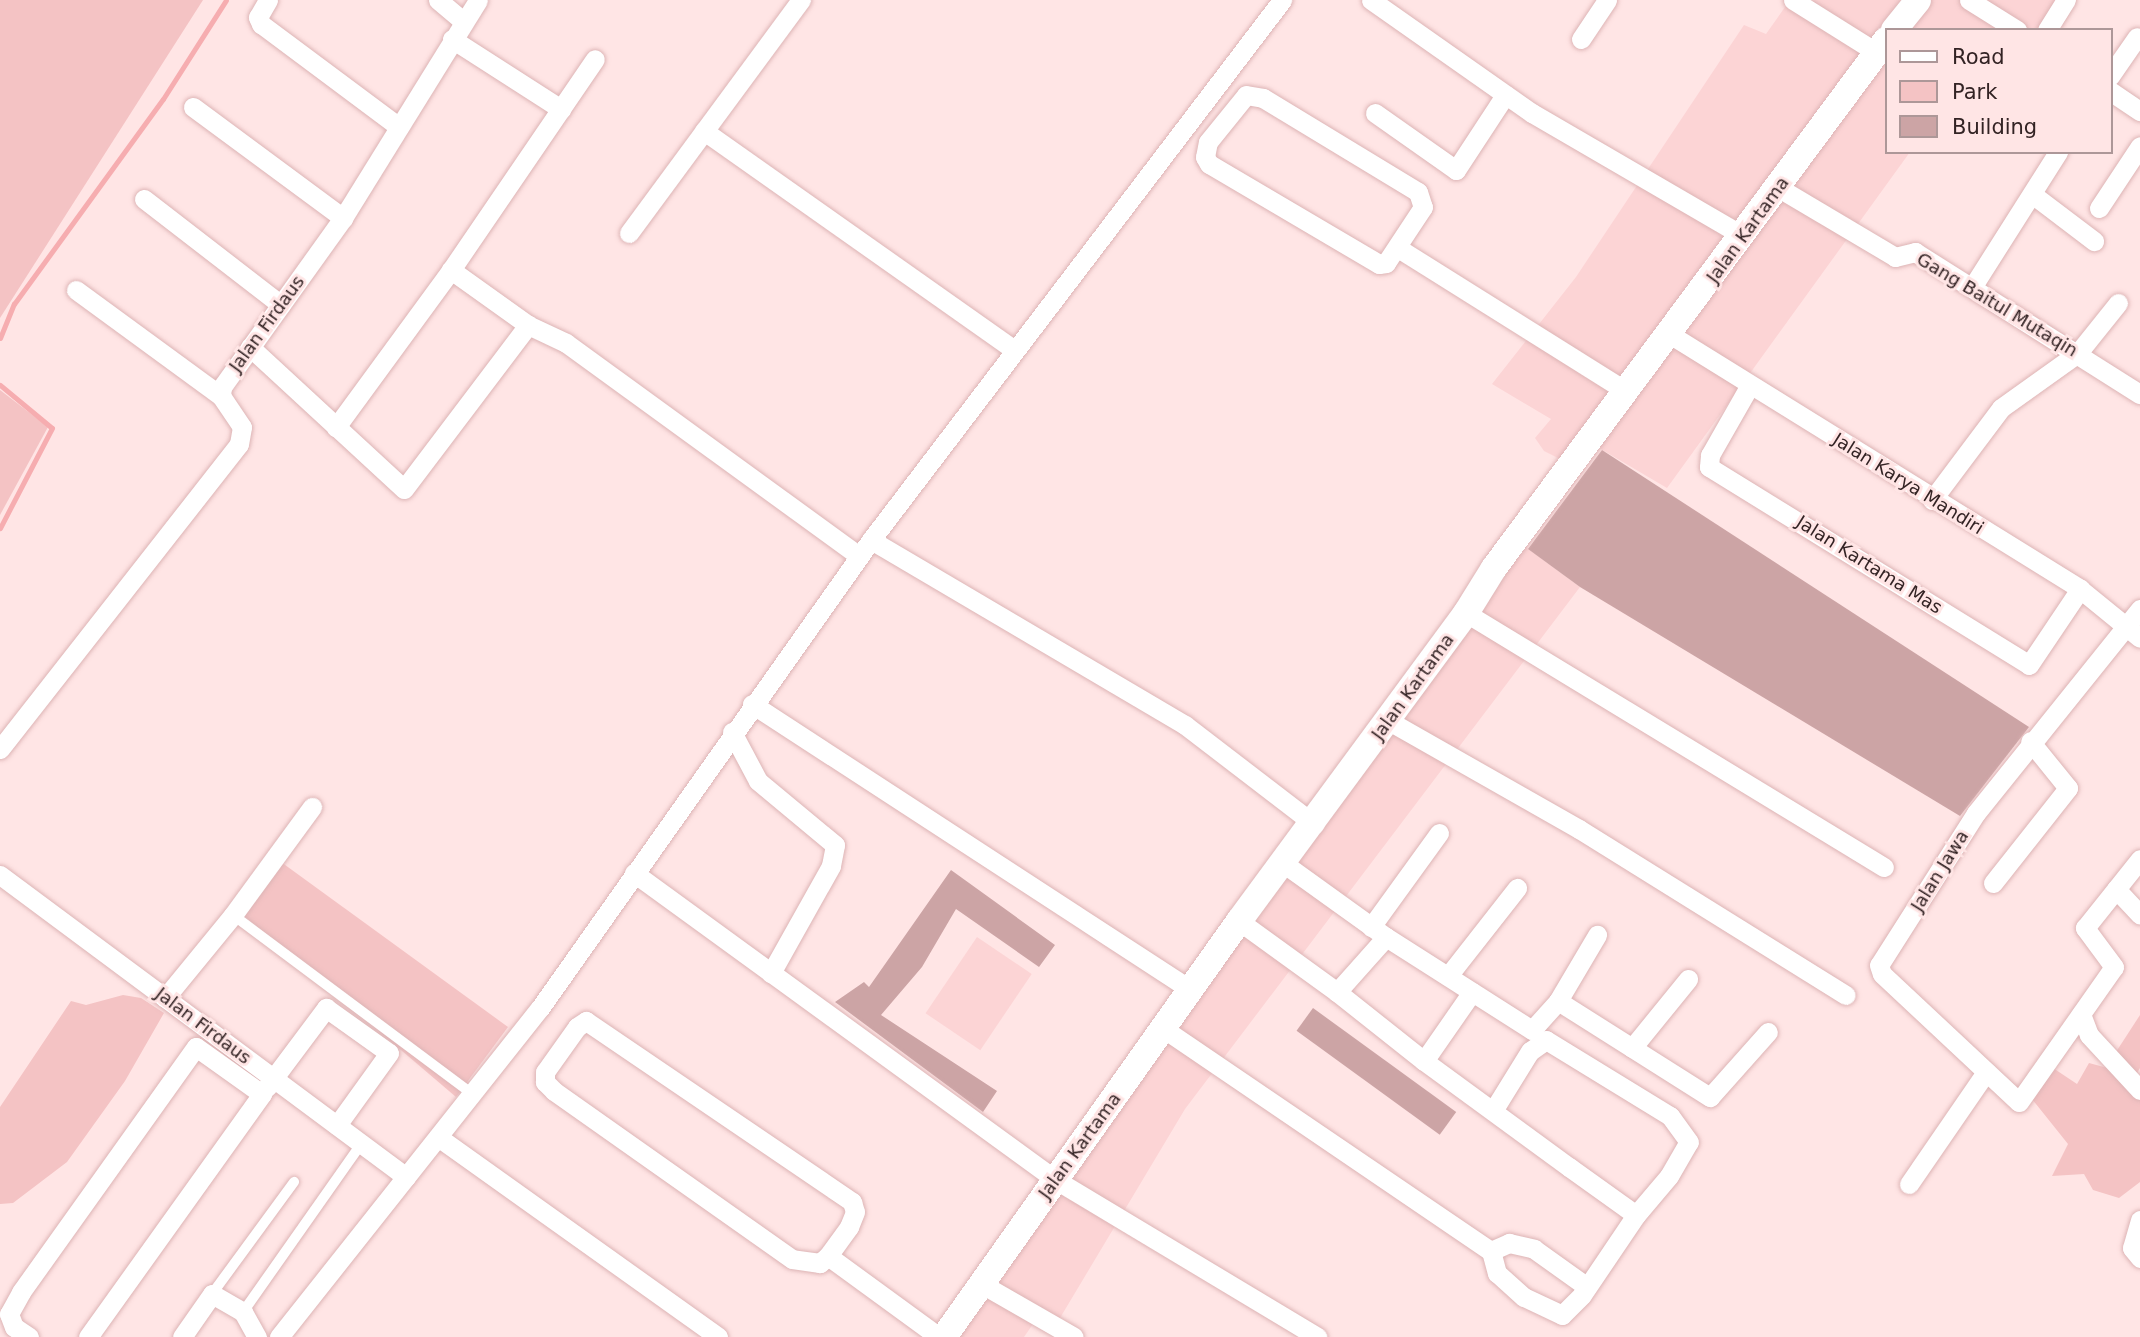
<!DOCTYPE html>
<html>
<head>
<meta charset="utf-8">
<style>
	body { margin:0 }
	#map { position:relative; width:2140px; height:1337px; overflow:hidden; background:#ffe5e5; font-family:"DejaVu Sans",sans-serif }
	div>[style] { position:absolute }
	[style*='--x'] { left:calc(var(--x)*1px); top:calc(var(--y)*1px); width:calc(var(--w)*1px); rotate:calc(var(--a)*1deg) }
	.built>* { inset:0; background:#fcd4d5; transform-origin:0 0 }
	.green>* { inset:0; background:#f4c3c4 }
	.stream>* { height:5px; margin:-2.5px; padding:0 2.5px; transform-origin:2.5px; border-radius:2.5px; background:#f6adb0 }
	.building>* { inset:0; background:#cca4a5; transform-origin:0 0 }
	.roads { filter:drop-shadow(0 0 2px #ddb4b5) drop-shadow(0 0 2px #ddb4b5) }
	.lane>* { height:10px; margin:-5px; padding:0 5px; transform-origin:5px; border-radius:5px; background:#fff }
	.street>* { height:19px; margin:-9.5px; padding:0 9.5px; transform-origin:9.5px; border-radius:9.5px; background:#fff }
	.secondary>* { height:26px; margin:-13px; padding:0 13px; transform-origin:13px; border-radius:13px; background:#fff }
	span { translate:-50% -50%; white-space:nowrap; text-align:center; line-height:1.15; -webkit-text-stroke:6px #ffe5e5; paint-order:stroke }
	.street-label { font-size:18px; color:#332324 }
	.legend { position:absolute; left:1885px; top:28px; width:228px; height:126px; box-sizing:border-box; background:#ffe5e5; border:2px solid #ad9798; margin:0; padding:9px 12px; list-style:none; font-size:21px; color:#332324 }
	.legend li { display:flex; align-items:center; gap:14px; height:35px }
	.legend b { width:35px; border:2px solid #ad9798 }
</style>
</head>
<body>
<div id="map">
	<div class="built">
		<div style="clip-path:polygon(1790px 0,1809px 10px,1814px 0,2066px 0,2048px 30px,1886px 30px,1886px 152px,1910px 152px,1667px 488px,1594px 445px,1576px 467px,1544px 451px,1535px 438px,1551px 419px,1492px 384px,1576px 277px,1744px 25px,1766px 34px)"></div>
		<div style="clip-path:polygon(1523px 545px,1580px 587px,1185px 1109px,1060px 1318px,1033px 1324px,1024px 1337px,953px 1337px)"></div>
		<div style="left:977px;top:937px;width:66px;height:92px;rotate:34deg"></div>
	</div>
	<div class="green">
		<div style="clip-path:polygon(0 0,203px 0,0 318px)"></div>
		<div style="clip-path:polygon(0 390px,48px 427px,0 515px)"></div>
		<div style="clip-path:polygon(281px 862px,508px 1027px,456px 1097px,243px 915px)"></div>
		<div style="clip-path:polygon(123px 995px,141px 998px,164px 1013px,125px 1081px,67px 1162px,13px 1203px,0 1204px,0 1107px,71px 1001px,86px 1005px)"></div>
		<div style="clip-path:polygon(2140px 1015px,2140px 1068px,2137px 1073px,2116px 1052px)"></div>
		<div style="clip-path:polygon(2089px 1063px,2111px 1069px,2140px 1100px,2140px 1182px,2119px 1198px,2093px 1190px,2084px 1174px,2052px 1176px,2068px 1144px,2032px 1099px,2053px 1068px,2077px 1084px)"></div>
	</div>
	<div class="stream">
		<div style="--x:0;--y:338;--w:37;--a:-68"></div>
		<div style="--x:14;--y:304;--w:253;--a:-54"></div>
		<div style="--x:163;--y:99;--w:117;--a:-57.5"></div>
		<div style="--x:0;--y:385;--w:67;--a:39.6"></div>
		<div style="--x:52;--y:428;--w:113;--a:117.5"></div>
	</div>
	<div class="building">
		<div style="clip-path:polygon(1602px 450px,2029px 727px,1960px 816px,1580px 587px,1528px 549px)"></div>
		<div style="clip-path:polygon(951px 870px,1055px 945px,1039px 967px,956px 909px,922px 967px,881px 1015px,997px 1091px,983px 1112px,835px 1002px,864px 982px,869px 987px)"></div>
		<div style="left:1313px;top:1008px;width:177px;height:28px;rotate:36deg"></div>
	</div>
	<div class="roads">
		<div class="lane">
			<div style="--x:233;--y:915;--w:299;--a:36.8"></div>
			<div style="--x:212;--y:1294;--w:139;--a:-53.8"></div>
			<div style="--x:243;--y:1312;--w:205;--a:-54.9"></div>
		</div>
		<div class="street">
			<div style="--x:268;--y:0;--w:20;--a:120"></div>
			<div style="--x:258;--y:17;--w:8;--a:67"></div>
			<div style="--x:261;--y:24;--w:172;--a:36.7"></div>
			<div style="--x:438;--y:0;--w:33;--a:40"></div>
			<div style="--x:1371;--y:0;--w:197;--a:35.1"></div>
			<div style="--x:1532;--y:113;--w:244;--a:30.2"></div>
			<div style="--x:1793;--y:0;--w:98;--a:32.1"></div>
			<div style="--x:1969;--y:0;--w:57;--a:32"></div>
			<div style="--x:2047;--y:30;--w:36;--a:-58"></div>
			<div style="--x:452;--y:39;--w:130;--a:32.7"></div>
			<div style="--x:1581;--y:39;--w:47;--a:-56.3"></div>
			<div style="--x:2110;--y:76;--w:47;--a:-55.3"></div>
			<div style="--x:2110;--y:91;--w:36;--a:34"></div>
			<div style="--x:1246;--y:95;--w:17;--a:10"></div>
			<div style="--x:1263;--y:98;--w:181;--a:31.2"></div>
			<div style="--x:1418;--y:192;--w:16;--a:72"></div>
			<div style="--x:1423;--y:207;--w:67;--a:123.5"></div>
			<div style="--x:1386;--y:263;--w:7;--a:172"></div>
			<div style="--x:1379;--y:264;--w:197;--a:-149.5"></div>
			<div style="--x:1209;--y:164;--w:8;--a:-120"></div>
			<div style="--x:1205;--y:157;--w:15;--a:-79"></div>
			<div style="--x:1208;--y:142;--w:60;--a:-51"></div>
			<div style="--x:193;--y:107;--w:187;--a:36.5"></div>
			<div style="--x:1375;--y:113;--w:99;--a:35.1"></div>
			<div style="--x:1456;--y:170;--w:90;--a:-56.8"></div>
			<div style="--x:704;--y:131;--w:380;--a:35.2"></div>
			<div style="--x:1779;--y:188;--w:135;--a:30.7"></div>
			<div style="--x:1895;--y:257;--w:21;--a:-14"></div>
			<div style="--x:1915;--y:252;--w:266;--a:32.3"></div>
			<div style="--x:2032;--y:194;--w:78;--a:37.2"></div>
			<div style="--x:144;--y:199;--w:173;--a:37.7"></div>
			<div style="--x:2099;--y:208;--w:74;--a:-56.5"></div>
			<div style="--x:629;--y:233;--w:290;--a:-53.6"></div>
			<div style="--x:1398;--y:248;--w:269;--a:32.1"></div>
			<div style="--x:451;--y:270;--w:255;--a:-55.7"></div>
			<div style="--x:1973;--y:286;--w:159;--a:-57.6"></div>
			<div style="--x:76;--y:290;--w:180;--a:36.2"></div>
			<div style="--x:528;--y:325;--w:42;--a:25.3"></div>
			<div style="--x:566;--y:343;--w:362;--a:36"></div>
			<div style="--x:1671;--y:335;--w:481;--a:31.8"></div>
			<div style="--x:2080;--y:589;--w:77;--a:39.2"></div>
			<div style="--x:250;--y:347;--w:209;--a:42.7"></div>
			<div style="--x:404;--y:489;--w:206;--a:-52.9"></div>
			<div style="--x:528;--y:325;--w:95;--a:-144.5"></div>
			<div style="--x:451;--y:270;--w:195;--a:126.2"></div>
			<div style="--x:1750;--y:385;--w:81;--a:119.7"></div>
			<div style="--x:1710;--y:455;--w:12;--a:95"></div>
			<div style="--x:1709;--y:467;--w:376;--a:31.7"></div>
			<div style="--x:2029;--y:665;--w:92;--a:-56.1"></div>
			<div style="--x:1932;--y:500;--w:115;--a:-53.1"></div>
			<div style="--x:2001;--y:408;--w:95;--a:-35.5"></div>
			<div style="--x:2078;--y:353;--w:64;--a:-51.3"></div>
			<div style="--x:871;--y:540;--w:364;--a:30.5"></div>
			<div style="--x:1185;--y:725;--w:163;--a:37.5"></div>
			<div style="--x:2140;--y:609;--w:262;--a:128.8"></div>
			<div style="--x:1976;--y:813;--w:180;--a:122.5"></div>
			<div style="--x:1879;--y:965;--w:9;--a:72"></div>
			<div style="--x:1882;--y:974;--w:187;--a:43.1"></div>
			<div style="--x:2019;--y:1102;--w:165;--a:-54.9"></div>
			<div style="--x:2114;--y:967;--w:49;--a:-126.6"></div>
			<div style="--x:2085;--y:928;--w:88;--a:-51.4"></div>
			<div style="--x:1466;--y:613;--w:489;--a:31.3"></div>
			<div style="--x:752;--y:704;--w:524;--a:33.08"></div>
			<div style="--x:1389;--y:721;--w:219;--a:29.6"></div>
			<div style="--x:1579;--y:829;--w:314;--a:31.9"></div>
			<div style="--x:732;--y:732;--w:55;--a:62"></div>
			<div style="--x:758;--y:781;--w:100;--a:39.7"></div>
			<div style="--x:835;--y:845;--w:21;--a:101"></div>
			<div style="--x:831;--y:866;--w:123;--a:119.3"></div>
			<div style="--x:0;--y:749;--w:387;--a:-51.9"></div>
			<div style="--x:239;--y:444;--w:17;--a:-80"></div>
			<div style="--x:242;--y:427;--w:37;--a:-124"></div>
			<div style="--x:221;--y:396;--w:9;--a:-84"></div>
			<div style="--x:222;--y:387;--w:208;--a:-54.4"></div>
			<div style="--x:343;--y:218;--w:256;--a:-58.2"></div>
			<div style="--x:1283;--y:863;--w:127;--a:35.7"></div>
			<div style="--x:1386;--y:937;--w:173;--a:32.5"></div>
			<div style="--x:1532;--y:1030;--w:39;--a:-48"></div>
			<div style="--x:1558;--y:1001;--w:77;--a:-59.4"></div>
			<div style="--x:634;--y:873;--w:522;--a:36.04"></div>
			<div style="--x:1056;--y:1180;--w:305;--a:31"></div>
			<div style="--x:0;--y:875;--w:506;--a:36.64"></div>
			<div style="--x:1993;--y:883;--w:121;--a:-51.7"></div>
			<div style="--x:2068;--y:788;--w:60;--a:-129"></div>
			<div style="--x:2116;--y:889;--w:35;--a:47"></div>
			<div style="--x:1239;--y:921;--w:121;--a:35.9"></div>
			<div style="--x:1371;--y:927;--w:116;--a:-54.1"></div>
			<div style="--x:1386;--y:937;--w:74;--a:131.7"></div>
			<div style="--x:1337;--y:992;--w:111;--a:38.4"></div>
			<div style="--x:1424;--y:1061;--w:180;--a:36.2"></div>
			<div style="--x:1569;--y:1167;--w:82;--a:35.6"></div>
			<div style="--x:1636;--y:1215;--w:51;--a:-49.8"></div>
			<div style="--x:1669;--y:1176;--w:39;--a:-60"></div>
			<div style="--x:1689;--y:1142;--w:32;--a:-126"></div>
			<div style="--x:1670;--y:1116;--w:145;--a:-148.5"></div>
			<div style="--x:1546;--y:1040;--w:19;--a:145"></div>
			<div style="--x:1530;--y:1051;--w:70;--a:121.7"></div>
			<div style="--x:1448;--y:976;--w:112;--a:-51.9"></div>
			<div style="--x:165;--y:998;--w:107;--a:-50.7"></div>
			<div style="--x:233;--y:915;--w:134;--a:-53.8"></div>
			<div style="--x:1558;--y:1001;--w:180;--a:32.3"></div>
			<div style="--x:1710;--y:1097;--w:87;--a:-48.3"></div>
			<div style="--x:2081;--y:1014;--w:22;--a:69"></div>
			<div style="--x:2089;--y:1035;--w:75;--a:47.2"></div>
			<div style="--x:586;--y:1021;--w:322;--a:34.2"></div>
			<div style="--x:852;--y:1202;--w:10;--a:73"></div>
			<div style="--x:855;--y:1212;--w:16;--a:112"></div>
			<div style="--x:849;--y:1227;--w:36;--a:126"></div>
			<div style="--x:828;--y:1256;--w:11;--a:139"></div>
			<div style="--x:820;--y:1263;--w:28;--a:-172"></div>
			<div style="--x:792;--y:1259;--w:291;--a:-144.8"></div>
			<div style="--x:554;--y:1091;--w:13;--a:-135"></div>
			<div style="--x:545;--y:1082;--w:10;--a:-90"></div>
			<div style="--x:545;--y:1072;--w:55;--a:-54.6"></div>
			<div style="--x:577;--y:1027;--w:11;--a:-34"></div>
			<div style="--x:1164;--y:1029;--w:395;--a:34.2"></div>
			<div style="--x:1632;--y:1048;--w:89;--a:-50.9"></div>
			<div style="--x:1424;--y:1061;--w:84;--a:-55.2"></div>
			<div style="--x:267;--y:1087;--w:99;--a:-53.2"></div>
			<div style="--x:326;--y:1008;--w:77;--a:35.5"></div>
			<div style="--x:389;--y:1053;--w:89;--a:125.8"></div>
			<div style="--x:438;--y:1137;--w:344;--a:35.5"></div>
			<div style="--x:1909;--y:1184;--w:136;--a:-55.5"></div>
			<div style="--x:2140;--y:1220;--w:29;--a:106"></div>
			<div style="--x:2132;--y:1248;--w:13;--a:51"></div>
			<div style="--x:1491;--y:1251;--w:23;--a:75"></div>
			<div style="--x:1497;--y:1273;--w:36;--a:42"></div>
			<div style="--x:1524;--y:1297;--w:42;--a:25.3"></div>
			<div style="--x:1562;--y:1315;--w:28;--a:-45"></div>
			<div style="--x:1582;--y:1295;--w:97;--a:-56"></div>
			<div style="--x:1491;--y:1251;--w:20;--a:-24"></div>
			<div style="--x:1509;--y:1243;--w:26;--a:13"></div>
			<div style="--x:1534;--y:1249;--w:65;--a:35.6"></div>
			<div style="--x:828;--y:1256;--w:137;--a:36.1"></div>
			<div style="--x:980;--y:1283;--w:108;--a:29.9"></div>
			<div style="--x:29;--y:1337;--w:18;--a:-146"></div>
			<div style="--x:14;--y:1327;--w:14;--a:-111"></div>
			<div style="--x:9;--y:1314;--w:25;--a:-61"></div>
			<div style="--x:21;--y:1292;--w:301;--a:-54.5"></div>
			<div style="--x:196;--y:1047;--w:81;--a:35.5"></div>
			<div style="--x:262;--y:1094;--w:299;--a:125.6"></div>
			<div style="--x:182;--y:1337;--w:52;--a:-55.1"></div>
			<div style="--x:212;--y:1294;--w:36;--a:30"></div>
			<div style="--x:243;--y:1312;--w:29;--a:61"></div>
			<div style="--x:279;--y:1337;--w:420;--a:-51.6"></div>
			<div style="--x:540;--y:1008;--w:573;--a:-54.73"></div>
			<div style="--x:871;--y:540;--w:679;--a:-52.72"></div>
		</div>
		<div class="secondary">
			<div style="--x:1894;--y:30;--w:38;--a:-51"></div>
			<div style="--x:944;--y:1337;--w:510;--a:-54.66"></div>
			<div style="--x:1239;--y:921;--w:383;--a:-53.6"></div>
			<div style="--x:1466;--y:613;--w:53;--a:-58.1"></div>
			<div style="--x:1494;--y:568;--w:658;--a:-53.41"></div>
		</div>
	</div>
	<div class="street-label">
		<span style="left:1748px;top:230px;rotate:-54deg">Jalan Kartama</span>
		<span style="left:1997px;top:305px;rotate:31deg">Gang Baitul Mutaqin</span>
		<span style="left:267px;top:324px;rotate:-54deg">Jalan Firdaus</span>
		<span style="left:1908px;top:484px;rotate:32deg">Jalan Karya Mandiri</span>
		<span style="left:1869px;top:565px;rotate:32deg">Jalan Kartama Mas</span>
		<span style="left:1413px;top:687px;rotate:-54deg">Jalan Kartama</span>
		<span style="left:1940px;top:871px;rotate:-58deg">Jalan Jawa</span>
		<span style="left:203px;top:1026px;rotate:37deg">Jalan Firdaus</span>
		<span style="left:1080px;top:1146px;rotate:-54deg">Jalan Kartama</span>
	</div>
	<ul class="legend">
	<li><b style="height:9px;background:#fff"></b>Road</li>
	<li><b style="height:19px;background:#f4c3c4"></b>Park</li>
	<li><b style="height:19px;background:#cca4a5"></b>Building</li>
	</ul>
</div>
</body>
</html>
